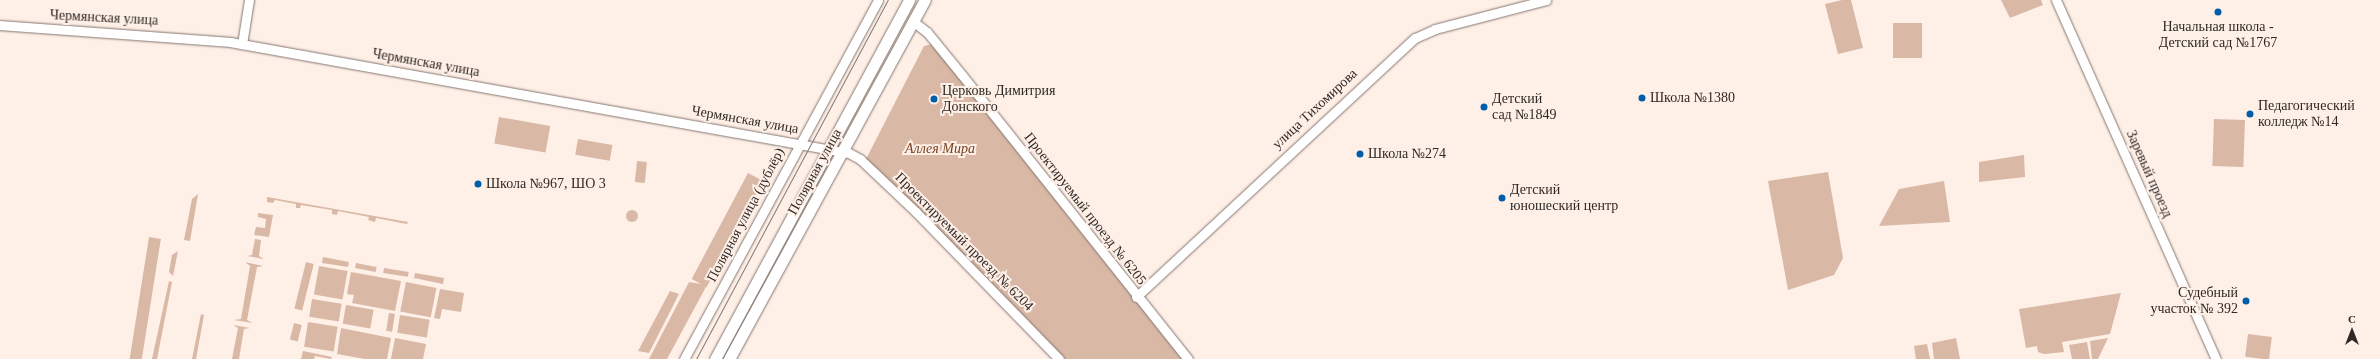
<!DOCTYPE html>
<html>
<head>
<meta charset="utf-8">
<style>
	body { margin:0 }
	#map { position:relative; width:2380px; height:359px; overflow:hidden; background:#feefe7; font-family:"Times New Roman",serif }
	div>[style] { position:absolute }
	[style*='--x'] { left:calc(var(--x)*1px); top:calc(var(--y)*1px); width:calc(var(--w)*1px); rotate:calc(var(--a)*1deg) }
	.green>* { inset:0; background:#d9b8a6; transform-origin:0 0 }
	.round { border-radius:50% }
	.roads { filter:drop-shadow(0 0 1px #847770) drop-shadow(0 0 1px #847770) }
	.minor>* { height:9px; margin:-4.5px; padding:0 4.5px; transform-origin:4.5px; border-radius:4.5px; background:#fff }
	.major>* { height:11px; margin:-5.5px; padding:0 5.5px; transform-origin:5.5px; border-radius:5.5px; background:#fff }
	.tram>* { height:1px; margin:-0.5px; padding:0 0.5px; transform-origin:0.5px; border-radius:0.5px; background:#7f7671 }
	.dots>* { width:11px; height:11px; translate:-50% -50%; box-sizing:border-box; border:2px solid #feefe7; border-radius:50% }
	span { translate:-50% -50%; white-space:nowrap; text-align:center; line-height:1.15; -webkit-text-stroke:4px #feefe7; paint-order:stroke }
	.street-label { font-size:14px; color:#2f2926 }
	.poi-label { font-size:14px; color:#2f2926 }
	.left { translate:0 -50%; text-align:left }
	.right { translate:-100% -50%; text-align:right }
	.park-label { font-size:14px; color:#774120; font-style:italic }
	.north { position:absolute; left:2332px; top:311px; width:40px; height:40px; -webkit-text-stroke:3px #feefe7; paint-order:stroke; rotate:0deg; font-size:11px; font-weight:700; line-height:16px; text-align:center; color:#2f2926 }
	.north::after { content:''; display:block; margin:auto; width:14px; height:18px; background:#2f2926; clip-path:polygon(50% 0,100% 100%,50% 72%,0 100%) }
</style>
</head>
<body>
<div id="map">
	<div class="green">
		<div style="clip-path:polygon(1842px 0,1851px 0,1863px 48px,1838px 54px,1825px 4px)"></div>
		<div style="clip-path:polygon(2001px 0,2041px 0,2043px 5px,2010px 18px)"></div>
		<div style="left:1893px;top:23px;width:29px;height:35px"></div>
		<div style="clip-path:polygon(932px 44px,936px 49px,1182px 359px,1062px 359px,866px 159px,924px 46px)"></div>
		<div style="left:499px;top:117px;width:52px;height:27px;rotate:10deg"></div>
		<div style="left:2214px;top:119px;width:31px;height:47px;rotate:2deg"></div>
		<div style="left:578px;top:139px;width:35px;height:16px;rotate:10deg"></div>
		<div style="clip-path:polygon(2024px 155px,2025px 177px,1979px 182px,1979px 162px)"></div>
		<div style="left:637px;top:161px;width:10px;height:21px;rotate:6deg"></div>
		<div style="clip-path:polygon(1828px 172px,1843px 258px,1834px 275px,1788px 290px,1768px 181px)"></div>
		<div style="left:748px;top:173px;width:17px;height:120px;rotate:28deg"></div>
		<div style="clip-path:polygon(1944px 181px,1950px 222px,1879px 226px,1899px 189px)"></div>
		<div style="clip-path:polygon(198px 194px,190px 241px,184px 240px,192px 199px)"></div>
		<div style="clip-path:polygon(267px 197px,408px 222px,407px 224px,376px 218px,375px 222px,368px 220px,369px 217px,338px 211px,337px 215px,332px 214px,332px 210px,301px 205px,300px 208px,296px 208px,296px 204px,275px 200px,273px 203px,267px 202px)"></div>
		<div class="round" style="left:626px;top:210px;width:12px;height:12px"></div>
		<div style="clip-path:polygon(258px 213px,273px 215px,269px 237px,254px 235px,256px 227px,265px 228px,266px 219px,258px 217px)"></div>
		<div style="left:149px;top:237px;width:12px;height:124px;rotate:9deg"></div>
		<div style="clip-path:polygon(255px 239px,261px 240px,259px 256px,264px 259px,247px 256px,252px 255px)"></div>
		<div style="clip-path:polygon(178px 251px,173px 276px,169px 272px,172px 255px)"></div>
		<div style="clip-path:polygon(323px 257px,349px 262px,348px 267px,322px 263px)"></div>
		<div style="clip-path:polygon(245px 262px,263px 266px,257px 267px,247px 320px,253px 323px,234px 320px,241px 319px,250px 266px)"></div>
		<div style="left:306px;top:262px;width:8px;height:48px;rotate:14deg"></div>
		<div style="left:356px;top:263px;width:21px;height:5px;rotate:11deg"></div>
		<div style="left:319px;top:266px;width:29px;height:29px;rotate:10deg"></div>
		<div style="left:384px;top:268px;width:25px;height:5px;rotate:9deg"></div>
		<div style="clip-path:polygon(351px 272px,401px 281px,395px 311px,352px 303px,354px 295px,347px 294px)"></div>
		<div style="clip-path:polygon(415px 273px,444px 278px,443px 284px,414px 278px)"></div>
		<div style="clip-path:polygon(169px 281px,172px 282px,157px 359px,152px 359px)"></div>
		<div style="left:406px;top:282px;width:31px;height:30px;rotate:11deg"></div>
		<div style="clip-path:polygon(689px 282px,707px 285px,667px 359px,649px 359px)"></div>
		<div style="clip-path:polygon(440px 289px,464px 293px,461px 312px,442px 309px,440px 319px,434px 318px)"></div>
		<div style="clip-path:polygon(670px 291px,679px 294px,649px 353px,638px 351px)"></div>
		<div style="clip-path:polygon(2121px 293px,2110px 334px,2062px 342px,2064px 352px,2044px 354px,2038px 352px,2037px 346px,2026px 348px,2019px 309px)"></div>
		<div style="left:312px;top:299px;width:30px;height:18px;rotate:9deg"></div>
		<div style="left:346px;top:305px;width:28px;height:19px;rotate:10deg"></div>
		<div style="left:389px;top:313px;width:6px;height:18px;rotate:9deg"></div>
		<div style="clip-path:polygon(201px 314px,204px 315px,196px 359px,192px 359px)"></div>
		<div style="left:400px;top:315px;width:30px;height:18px;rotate:9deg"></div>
		<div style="left:308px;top:322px;width:30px;height:25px;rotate:9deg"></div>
		<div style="left:294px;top:323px;width:8px;height:17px;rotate:14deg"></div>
		<div style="clip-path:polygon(233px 325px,250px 328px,244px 329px,239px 359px,232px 359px,238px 328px)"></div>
		<div style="clip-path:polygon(341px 328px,391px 338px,387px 359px,365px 359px,337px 354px)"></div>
		<div style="left:2248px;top:334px;width:24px;height:23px;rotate:7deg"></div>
		<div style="clip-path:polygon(395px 338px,426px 344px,423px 359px,391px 359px)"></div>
		<div style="clip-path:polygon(1956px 338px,1960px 359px,1934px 359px,1932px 343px)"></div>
		<div style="clip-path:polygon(2108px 338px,2098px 359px,2092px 359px,2090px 341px)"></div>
		<div style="clip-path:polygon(2087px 342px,2090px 359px,2072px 359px,2069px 345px)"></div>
		<div style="clip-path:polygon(1927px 344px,1930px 359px,1916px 359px,1914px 346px)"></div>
		<div style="clip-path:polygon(303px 351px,332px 357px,331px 359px,315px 356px,314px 359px,301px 359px)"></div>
	</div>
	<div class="roads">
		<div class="minor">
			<div style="--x:2056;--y:0;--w:393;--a:66"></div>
			<div style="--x:914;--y:22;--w:16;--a:38"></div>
			<div style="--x:927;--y:32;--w:55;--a:50.9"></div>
			<div style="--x:962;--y:75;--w:363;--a:51.5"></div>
			<div style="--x:0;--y:25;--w:231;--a:4.2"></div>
			<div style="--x:230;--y:42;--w:629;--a:10.17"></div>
			<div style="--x:849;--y:153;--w:13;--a:29"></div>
			<div style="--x:860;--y:159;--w:77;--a:43.4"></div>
			<div style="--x:916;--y:212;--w:205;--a:45.8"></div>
			<div style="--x:242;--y:44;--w:45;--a:-81"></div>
			<div style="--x:1136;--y:297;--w:381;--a:-42.9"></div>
			<div style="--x:1415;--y:38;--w:22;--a:-24"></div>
			<div style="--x:1435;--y:29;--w:115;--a:-14.6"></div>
			<div style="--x:684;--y:359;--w:408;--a:-61.6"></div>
		</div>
		<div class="major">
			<div style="--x:715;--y:359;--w:408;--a:-61.6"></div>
			<div style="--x:729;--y:359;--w:409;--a:-61.4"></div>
		</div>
	</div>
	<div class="tram">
		<div style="--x:696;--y:359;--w:407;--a:-61.9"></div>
	</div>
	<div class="dots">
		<div style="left:2218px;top:12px;background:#005daa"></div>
		<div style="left:1642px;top:98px;background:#005daa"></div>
		<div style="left:934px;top:99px;background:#005daa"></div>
		<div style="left:1484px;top:107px;background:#005daa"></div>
		<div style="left:2250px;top:114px;background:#005daa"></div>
		<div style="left:1360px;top:154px;background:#005daa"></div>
		<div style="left:478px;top:184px;background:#005daa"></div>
		<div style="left:1502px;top:198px;background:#005daa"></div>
		<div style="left:2246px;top:301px;background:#005daa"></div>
	</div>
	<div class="street-label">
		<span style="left:104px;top:18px;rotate:3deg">Чермянская улица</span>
		<span style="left:426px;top:63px;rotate:10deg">Чермянская улица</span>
		<span style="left:1315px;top:109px;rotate:-43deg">улица Тихомирова</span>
		<span style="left:745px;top:120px;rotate:10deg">Чермянская улица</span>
		<span style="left:815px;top:172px;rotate:-61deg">Полярная улица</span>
		<span style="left:2149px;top:174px;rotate:66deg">Заревый проезд</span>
		<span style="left:1085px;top:209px;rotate:52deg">Проектируемый проезд № 6205</span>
		<span style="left:746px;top:215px;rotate:-62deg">Полярная улица (дублёр)</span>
		<span style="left:964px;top:242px;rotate:45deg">Проектируемый проезд № 6204</span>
	</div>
	<div class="poi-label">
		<span style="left:2218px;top:35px">Начальная школа -<br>Детский сад №1767</span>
		<span class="left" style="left:942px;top:99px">Церковь Димитрия<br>Донского</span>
		<span class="left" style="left:1650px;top:98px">Школа №1380</span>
		<span class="left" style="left:1492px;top:107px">Детский<br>сад №1849</span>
		<span class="left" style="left:2258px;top:114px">Педагогический<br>колледж №14</span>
		<span class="left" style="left:1368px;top:154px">Школа №274</span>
		<span class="left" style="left:486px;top:184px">Школа №967, ШО 3</span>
		<span class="left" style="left:1510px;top:198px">Детский<br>юношеский центр</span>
		<span class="right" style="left:2238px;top:301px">Судебный<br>участок № 392</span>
	</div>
	<div class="park-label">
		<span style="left:940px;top:149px">Аллея Мира</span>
	</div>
	<div class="north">С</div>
</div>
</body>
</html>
